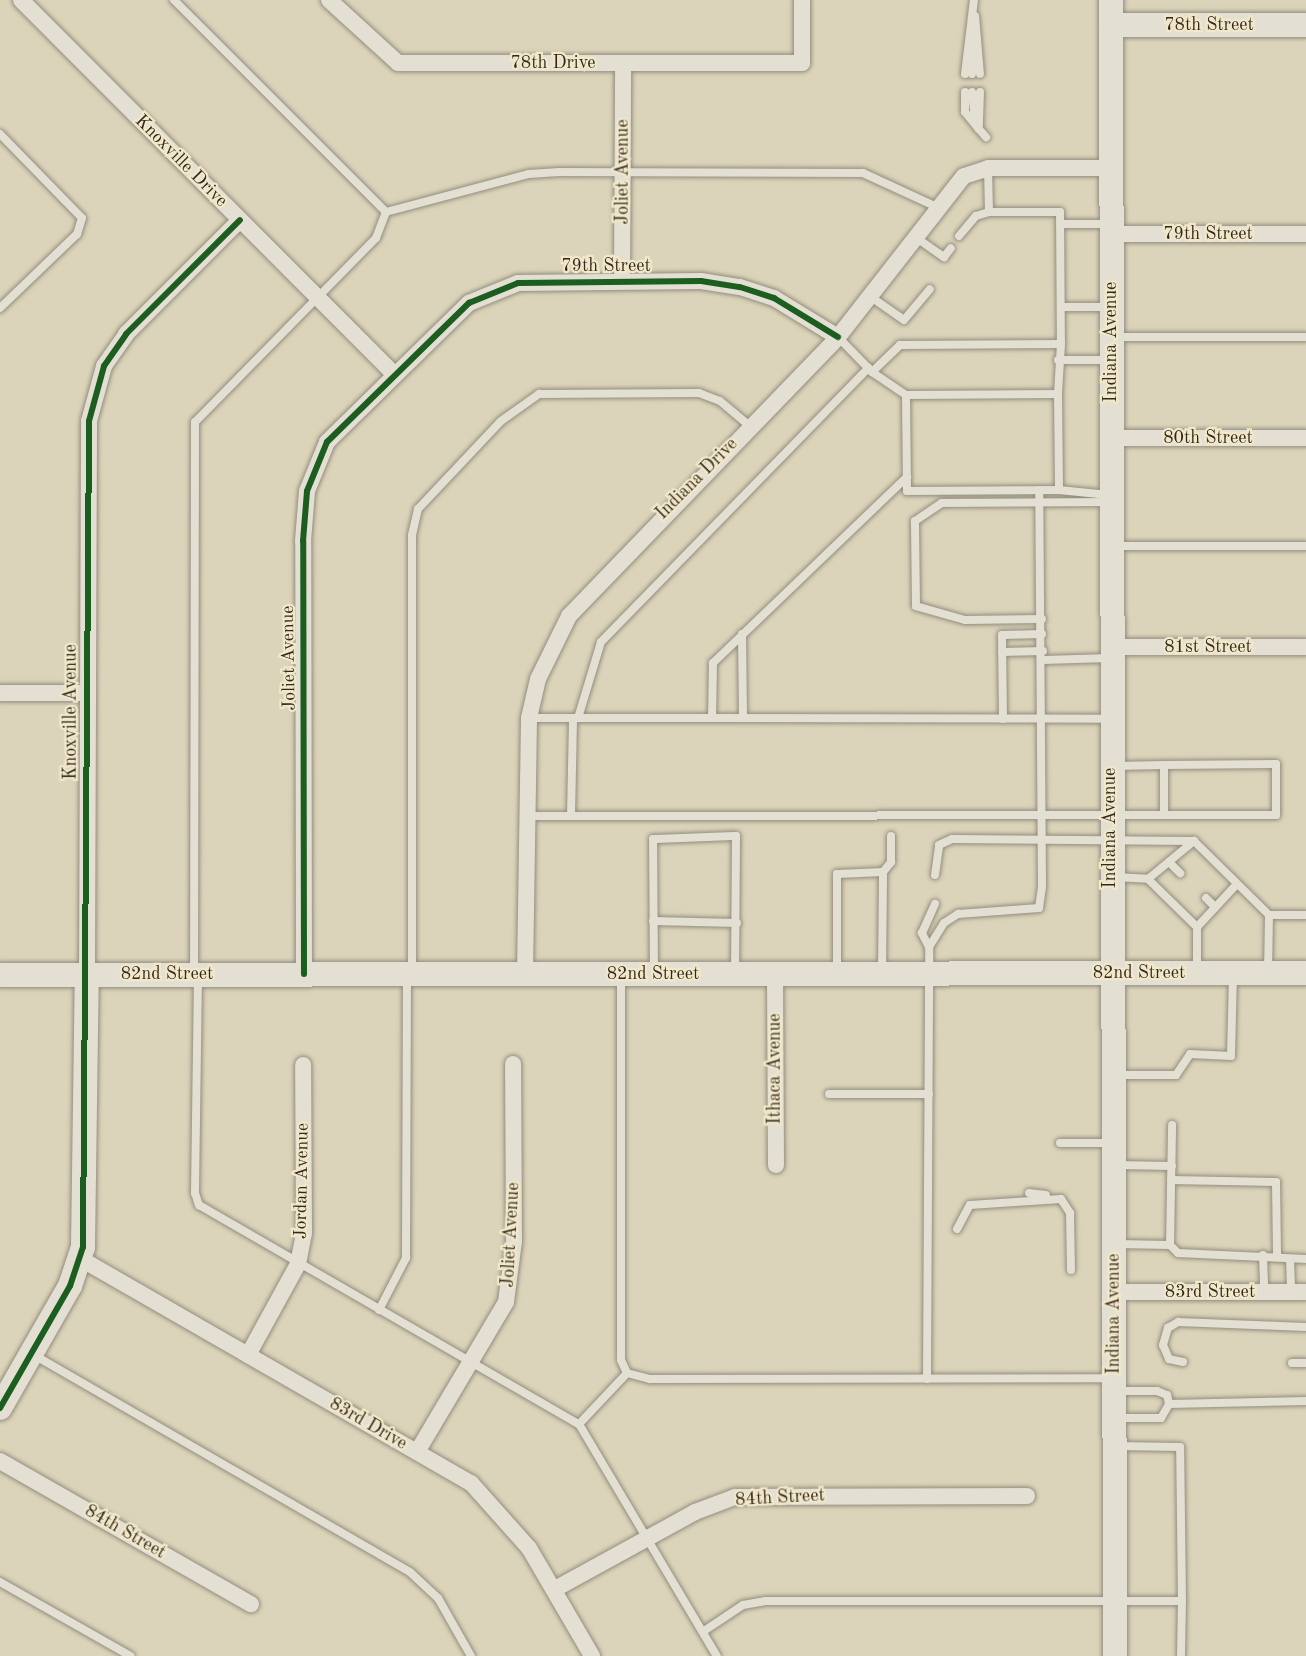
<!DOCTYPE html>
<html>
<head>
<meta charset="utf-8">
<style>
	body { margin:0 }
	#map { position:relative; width:1306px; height:1656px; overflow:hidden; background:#dcd4ba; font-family:"Old Standard TT",serif }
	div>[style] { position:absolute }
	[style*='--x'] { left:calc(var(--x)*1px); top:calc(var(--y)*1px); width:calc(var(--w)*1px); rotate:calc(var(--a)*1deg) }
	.roads { filter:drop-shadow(0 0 2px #938d7e) drop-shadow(0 0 2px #938d7e) }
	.lane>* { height:8px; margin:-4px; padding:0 4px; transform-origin:4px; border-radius:4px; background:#e3dfd2 }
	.street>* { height:16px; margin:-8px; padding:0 8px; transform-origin:8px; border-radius:8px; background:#e3dfd2 }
	.secondary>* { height:24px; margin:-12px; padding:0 12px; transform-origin:12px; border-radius:12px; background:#e3dfd2 }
	.cycleway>* { height:6px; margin:-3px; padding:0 3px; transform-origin:3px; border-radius:3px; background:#1b5e20 }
	span { translate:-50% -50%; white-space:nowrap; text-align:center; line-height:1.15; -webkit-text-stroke:4.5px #f1e8c9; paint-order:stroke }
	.street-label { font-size:18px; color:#352720 }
</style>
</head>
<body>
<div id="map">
	<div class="roads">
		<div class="lane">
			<div style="--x:174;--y:0;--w:300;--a:45"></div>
			<div style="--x:386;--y:212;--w:28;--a:111"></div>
			<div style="--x:376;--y:238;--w:258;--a:134.5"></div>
			<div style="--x:195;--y:422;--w:550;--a:90.1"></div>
			<div style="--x:975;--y:16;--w:58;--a:85.1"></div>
			<div style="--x:965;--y:74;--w:75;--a:-83.1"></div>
			<div style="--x:972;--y:74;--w:42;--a:-88.6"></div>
			<div style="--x:965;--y:92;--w:20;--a:90"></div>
			<div style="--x:965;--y:112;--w:22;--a:51"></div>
			<div style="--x:972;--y:92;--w:28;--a:84"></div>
			<div style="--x:980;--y:92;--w:37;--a:92"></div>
			<div style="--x:979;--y:129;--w:11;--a:49"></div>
			<div style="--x:0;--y:134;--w:117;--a:45.7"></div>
			<div style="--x:82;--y:218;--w:17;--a:107"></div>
			<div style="--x:77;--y:234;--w:107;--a:136.1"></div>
			<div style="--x:988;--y:168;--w:44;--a:88.7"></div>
			<div style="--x:989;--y:212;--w:71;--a:0"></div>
			<div style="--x:1060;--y:212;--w:132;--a:89.6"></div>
			<div style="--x:386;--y:212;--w:148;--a:-14.9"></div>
			<div style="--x:529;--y:174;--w:30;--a:-4"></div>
			<div style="--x:559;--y:172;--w:304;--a:0.2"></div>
			<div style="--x:863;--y:173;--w:84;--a:24.7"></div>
			<div style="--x:1060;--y:224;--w:51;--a:0"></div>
			<div style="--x:959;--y:236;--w:26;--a:-50"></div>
			<div style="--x:976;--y:216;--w:14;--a:-17"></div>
			<div style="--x:918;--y:239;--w:32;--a:35"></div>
			<div style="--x:944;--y:257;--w:11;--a:-52"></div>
			<div style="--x:871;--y:297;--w:40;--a:34.9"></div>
			<div style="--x:904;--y:320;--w:40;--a:-50"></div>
			<div style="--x:1061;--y:307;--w:47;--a:0"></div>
			<div style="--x:838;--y:337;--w:49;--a:45.8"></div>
			<div style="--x:872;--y:372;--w:41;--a:34.1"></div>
			<div style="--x:906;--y:395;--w:152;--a:-0.4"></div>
			<div style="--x:1058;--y:394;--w:50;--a:-86.6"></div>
			<div style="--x:1061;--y:344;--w:161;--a:179.6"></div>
			<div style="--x:900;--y:345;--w:39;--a:136"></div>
			<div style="--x:1114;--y:337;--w:192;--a:0"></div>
			<div style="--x:1058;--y:360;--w:53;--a:0"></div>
			<div style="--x:1058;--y:394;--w:96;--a:89.4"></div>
			<div style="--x:1059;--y:490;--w:50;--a:5.7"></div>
			<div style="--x:906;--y:395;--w:96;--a:89.4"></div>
			<div style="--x:907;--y:491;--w:152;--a:-0.4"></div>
			<div style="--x:907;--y:477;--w:269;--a:136.2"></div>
			<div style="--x:713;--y:663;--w:55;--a:91"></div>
			<div style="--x:712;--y:718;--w:398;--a:0.1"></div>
			<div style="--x:1114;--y:546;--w:192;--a:0"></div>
			<div style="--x:1042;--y:619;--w:77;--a:179.3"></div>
			<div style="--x:965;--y:620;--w:51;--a:-164.1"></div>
			<div style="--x:916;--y:606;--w:85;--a:-90.7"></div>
			<div style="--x:915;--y:521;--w:32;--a:-34"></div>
			<div style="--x:942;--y:503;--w:168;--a:-0.3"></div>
			<div style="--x:742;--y:634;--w:84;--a:89.3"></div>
			<div style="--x:1002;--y:652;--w:41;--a:-1.4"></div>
			<div style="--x:1043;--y:660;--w:67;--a:-1.7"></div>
			<div style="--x:529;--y:718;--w:183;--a:0"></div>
			<div style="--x:578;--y:718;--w:79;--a:-73.2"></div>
			<div style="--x:601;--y:642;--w:383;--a:-45.7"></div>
			<div style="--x:1003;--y:719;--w:84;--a:-90.7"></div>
			<div style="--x:1002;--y:635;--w:40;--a:-1.4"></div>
			<div style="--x:1114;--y:766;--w:50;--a:-1.1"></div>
			<div style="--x:1164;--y:765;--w:46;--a:90"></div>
			<div style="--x:526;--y:816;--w:750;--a:-0.08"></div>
			<div style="--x:1276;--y:815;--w:51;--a:-90"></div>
			<div style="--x:1276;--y:764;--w:112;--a:179.5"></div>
			<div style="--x:571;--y:816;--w:98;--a:-88.8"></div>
			<div style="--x:1169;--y:862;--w:16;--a:45"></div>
			<div style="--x:935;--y:875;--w:30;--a:-82"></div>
			<div style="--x:939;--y:845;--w:14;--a:-25"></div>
			<div style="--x:952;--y:839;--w:242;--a:0.5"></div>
			<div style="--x:1194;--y:841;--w:105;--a:44.6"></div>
			<div style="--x:1269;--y:915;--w:57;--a:91"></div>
			<div style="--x:1114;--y:877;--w:34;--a:3"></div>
			<div style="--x:1148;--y:879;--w:69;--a:44.4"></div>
			<div style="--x:1197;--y:927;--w:43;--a:90"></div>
			<div style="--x:1148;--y:879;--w:60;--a:-39.6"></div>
			<div style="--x:1206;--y:898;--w:13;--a:45"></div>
			<div style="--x:1269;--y:915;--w:37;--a:0"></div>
			<div style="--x:653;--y:921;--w:84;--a:1.4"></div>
			<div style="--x:1197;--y:927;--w:57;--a:-47.1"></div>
			<div style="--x:929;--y:947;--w:16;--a:-117"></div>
			<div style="--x:922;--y:933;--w:32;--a:-66"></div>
			<div style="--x:412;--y:972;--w:437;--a:-90"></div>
			<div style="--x:412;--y:535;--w:27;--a:-77"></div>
			<div style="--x:418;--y:509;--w:121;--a:-46.7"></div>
			<div style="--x:501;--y:421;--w:47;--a:-35.4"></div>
			<div style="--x:539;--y:394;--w:160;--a:-0.4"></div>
			<div style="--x:699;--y:393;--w:22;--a:21"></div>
			<div style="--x:720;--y:401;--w:39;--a:40"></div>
			<div style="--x:654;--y:973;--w:134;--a:-90.4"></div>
			<div style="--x:653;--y:839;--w:83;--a:-2.1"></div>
			<div style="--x:736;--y:836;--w:135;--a:90.4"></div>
			<div style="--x:837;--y:973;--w:99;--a:-90"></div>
			<div style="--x:837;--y:874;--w:46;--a:-2.5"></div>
			<div style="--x:882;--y:973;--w:101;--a:-89.4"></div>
			<div style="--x:883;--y:872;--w:13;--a:-51"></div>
			<div style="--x:891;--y:862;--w:26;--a:-90"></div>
			<div style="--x:198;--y:976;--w:217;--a:90.8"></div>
			<div style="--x:195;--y:1193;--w:13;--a:72"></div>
			<div style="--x:199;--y:1205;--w:439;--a:30"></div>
			<div style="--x:579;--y:1424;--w:270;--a:59.3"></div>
			<div style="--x:621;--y:977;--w:383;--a:90"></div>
			<div style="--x:621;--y:1360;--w:14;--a:65"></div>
			<div style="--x:627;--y:1373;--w:24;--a:15"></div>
			<div style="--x:650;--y:1379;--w:463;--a:-0.1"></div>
			<div style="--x:1114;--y:1075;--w:62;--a:0"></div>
			<div style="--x:1176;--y:1075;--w:25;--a:-56"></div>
			<div style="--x:1190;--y:1054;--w:41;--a:2.8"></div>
			<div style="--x:1231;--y:1056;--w:80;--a:-88.6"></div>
			<div style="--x:829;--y:1094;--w:100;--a:0"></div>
			<div style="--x:1060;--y:1143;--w:51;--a:0"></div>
			<div style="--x:1117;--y:1165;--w:55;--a:1"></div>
			<div style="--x:1171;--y:1180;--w:105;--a:1.1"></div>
			<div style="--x:1276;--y:1182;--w:75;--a:89.2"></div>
			<div style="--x:1029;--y:1193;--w:17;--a:7"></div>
			<div style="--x:957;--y:1229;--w:27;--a:-62"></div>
			<div style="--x:970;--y:1205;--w:91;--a:-3.8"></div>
			<div style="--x:1061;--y:1199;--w:17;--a:57"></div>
			<div style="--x:1070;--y:1213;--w:57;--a:89"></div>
			<div style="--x:1117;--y:1244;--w:53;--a:1.1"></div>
			<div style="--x:1170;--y:1245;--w:120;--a:-89"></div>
			<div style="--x:1170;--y:1245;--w:11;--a:45"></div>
			<div style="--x:1178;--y:1253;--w:128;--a:2.7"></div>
			<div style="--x:1263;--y:1255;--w:36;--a:88"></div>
			<div style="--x:1290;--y:1259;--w:33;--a:88"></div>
			<div style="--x:379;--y:1310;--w:59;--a:-62.6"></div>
			<div style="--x:406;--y:1258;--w:280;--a:-89.8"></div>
			<div style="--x:34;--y:1355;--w:435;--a:30"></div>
			<div style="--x:411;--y:1573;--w:37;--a:43"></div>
			<div style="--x:438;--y:1598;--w:67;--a:60.4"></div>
			<div style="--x:1183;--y:1362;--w:14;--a:-168"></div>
			<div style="--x:1169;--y:1359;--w:15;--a:-113"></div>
			<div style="--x:1163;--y:1345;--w:18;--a:-74"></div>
			<div style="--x:1168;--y:1328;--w:12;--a:-31"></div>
			<div style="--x:1178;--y:1322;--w:128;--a:2.2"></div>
			<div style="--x:1292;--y:1363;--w:14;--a:0"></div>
			<div style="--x:927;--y:1379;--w:432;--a:-89.7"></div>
			<div style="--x:929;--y:947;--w:28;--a:-58"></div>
			<div style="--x:944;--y:923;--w:17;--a:-33"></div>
			<div style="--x:958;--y:914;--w:81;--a:-4.2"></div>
			<div style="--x:1039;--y:908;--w:21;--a:-82"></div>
			<div style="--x:1042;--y:887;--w:397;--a:-90.4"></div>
			<div style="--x:1117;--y:1391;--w:40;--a:0"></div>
			<div style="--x:1157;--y:1391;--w:11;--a:22"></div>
			<div style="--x:1167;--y:1395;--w:9;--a:77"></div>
			<div style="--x:1169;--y:1404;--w:137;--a:-1.3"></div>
			<div style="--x:1116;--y:1418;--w:45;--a:0"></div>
			<div style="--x:1161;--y:1418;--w:16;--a:-60"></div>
			<div style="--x:579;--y:1424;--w:70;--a:-46.7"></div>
			<div style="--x:0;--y:1582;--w:150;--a:29.6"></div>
			<div style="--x:704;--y:1631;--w:47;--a:-33.7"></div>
			<div style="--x:743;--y:1605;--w:23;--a:-10"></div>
			<div style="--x:766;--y:1601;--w:416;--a:0"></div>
			<div style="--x:1182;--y:1601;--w:154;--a:-90.7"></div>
			<div style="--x:1180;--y:1447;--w:64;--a:-179.1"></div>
			<div style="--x:1181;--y:1656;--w:55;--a:-89"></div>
		</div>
		<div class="street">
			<div style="--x:21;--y:0;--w:527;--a:45.08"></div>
			<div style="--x:329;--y:0;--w:93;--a:42.4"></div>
			<div style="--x:398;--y:63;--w:404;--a:0"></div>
			<div style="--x:802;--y:63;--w:63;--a:-90"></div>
			<div style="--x:1111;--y:234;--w:195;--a:0"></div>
			<div style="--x:622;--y:280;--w:217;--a:-89.7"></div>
			<div style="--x:1111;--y:438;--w:195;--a:0"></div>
			<div style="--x:1110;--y:647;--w:196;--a:0"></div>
			<div style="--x:0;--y:693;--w:86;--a:0"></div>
			<div style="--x:304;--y:974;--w:433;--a:-90.1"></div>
			<div style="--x:303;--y:541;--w:50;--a:-85.4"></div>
			<div style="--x:307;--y:491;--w:53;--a:-67.8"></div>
			<div style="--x:327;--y:442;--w:199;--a:-44.4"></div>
			<div style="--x:469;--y:303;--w:53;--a:-22.2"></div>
			<div style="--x:518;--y:283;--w:183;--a:-0.6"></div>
			<div style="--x:701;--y:281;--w:39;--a:9"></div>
			<div style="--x:740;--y:287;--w:36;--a:18"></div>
			<div style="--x:774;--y:298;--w:75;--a:31.4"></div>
			<div style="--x:525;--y:974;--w:256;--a:-89.1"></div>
			<div style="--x:529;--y:718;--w:40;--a:-77"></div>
			<div style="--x:538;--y:679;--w:70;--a:-63.8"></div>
			<div style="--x:569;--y:616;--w:388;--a:-46"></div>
			<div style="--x:838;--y:337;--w:204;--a:-52"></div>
			<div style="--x:964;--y:176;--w:25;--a:-18"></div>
			<div style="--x:988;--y:168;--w:123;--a:0"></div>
			<div style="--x:775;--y:974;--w:191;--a:89.7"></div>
			<div style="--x:87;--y:975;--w:554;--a:-89.79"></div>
			<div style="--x:89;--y:421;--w:57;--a:-74.7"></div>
			<div style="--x:104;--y:366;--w:39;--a:-55"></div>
			<div style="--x:126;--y:334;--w:161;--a:-45"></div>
			<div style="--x:81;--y:1259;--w:450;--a:29.9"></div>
			<div style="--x:471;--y:1483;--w:87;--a:48.3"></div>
			<div style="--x:529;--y:1548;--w:125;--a:59.7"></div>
			<div style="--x:1114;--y:1292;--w:192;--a:0"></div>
			<div style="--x:248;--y:1355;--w:104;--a:-61.2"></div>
			<div style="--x:298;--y:1264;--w:32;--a:-79"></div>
			<div style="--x:304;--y:1233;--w:168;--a:-90.3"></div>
			<div style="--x:417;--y:1452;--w:174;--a:-59.3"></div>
			<div style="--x:506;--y:1302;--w:62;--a:-82.5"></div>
			<div style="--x:514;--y:1241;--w:177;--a:-90.3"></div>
			<div style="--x:0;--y:1461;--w:289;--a:29.7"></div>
			<div style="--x:555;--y:1589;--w:160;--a:-28.8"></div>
			<div style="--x:695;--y:1512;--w:43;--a:-20.6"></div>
			<div style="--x:735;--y:1497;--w:292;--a:-0.2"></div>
		</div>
		<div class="secondary">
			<div style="--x:1111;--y:0;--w:1656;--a:89.86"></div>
			<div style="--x:1111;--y:25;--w:195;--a:0"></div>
			<div style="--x:0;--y:975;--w:1306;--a:-0.09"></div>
			<div style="--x:0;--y:1408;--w:141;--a:-60.2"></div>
			<div style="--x:70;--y:1286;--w:41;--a:-71.6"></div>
			<div style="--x:83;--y:1247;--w:272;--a:-89.2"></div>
		</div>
	</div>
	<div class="cycleway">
		<div style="--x:304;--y:974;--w:433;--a:-90.1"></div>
		<div style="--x:303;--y:541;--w:50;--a:-85.4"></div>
		<div style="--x:307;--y:491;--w:53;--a:-67.8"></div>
		<div style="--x:327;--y:442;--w:199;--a:-44.4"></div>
		<div style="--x:469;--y:303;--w:53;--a:-22.2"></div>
		<div style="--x:518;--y:283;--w:183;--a:-0.6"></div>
		<div style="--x:701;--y:281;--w:39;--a:9"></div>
		<div style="--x:740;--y:287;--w:36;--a:18"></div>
		<div style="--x:774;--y:298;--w:75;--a:31.4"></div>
		<div style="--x:0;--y:1408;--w:141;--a:-60.2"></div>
		<div style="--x:70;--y:1286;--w:41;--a:-71.6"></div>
		<div style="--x:83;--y:1247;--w:826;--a:-89.58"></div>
		<div style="--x:89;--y:421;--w:57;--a:-74.7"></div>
		<div style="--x:104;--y:366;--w:39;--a:-55"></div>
		<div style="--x:126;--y:334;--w:161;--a:-45"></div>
	</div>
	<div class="street-label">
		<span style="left:1209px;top:25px">78th Street</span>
		<span style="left:553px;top:63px">78th Drive</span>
		<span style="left:181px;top:161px;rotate:45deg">Knoxville Drive</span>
		<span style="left:623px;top:172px;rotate:-90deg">Joliet Avenue</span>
		<span style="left:1208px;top:234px">79th Street</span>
		<span style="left:606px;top:266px">79th Street</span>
		<span style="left:1111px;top:342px;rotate:-90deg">Indiana Avenue</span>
		<span style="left:1208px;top:438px">80th Street</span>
		<span style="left:697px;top:479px;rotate:-45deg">Indiana Drive</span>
		<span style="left:1208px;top:647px">81st Street</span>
		<span style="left:289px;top:658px;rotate:-91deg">Joliet Avenue</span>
		<span style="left:71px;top:712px;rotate:-90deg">Knoxville Avenue</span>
		<span style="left:1110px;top:828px;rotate:-90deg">Indiana Avenue</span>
		<span style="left:1139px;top:973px">82nd Street</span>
		<span style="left:167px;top:974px">82nd Street</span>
		<span style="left:653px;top:974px">82nd Street</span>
		<span style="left:775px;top:1069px;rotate:-90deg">Ithaca Avenue</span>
		<span style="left:302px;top:1181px;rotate:-89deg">Jordan Avenue</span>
		<span style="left:511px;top:1235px;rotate:-87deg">Joliet Avenue</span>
		<span style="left:1210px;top:1292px">83rd Street</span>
		<span style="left:1114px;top:1314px;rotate:-90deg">Indiana Avenue</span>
		<span style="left:368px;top:1424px;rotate:30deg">83rd Drive</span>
		<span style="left:780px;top:1498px;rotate:-3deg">84th Street</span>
		<span style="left:125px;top:1532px;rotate:30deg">84th Street</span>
	</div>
</div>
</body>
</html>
